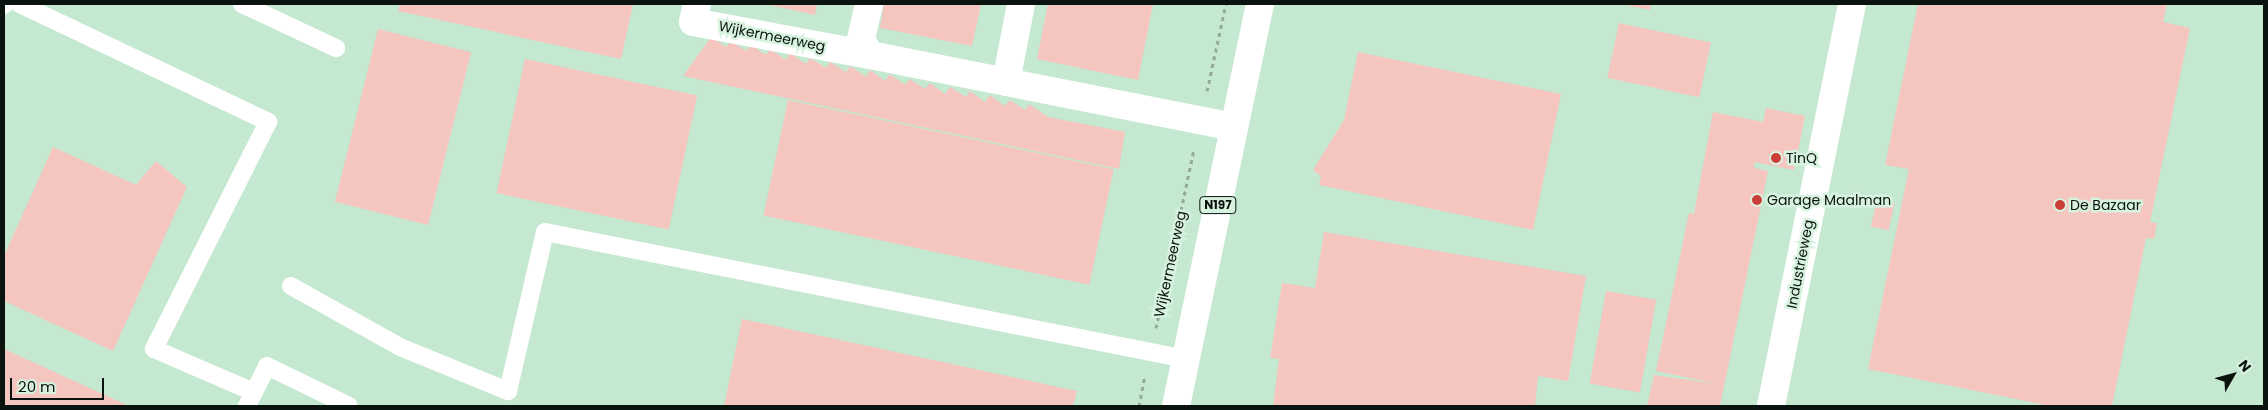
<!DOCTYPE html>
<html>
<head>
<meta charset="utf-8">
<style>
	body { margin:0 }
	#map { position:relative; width:2268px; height:410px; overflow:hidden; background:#d7f2df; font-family:Poppins,sans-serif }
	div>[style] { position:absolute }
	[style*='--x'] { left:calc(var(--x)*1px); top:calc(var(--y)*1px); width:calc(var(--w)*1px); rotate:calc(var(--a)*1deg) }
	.built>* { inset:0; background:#c5e8d0; transform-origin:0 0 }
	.building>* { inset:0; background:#f5c5bf; transform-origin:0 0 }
	.path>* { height:3px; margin-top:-1.5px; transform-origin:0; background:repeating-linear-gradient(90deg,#94a99b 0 4px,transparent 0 8px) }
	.service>* { height:18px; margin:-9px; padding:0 9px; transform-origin:9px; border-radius:9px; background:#fff }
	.minor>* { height:28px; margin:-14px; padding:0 14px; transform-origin:14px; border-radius:14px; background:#fff }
	.primary>* { height:28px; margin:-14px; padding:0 14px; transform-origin:14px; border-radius:14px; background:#fff }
	.dots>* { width:14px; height:14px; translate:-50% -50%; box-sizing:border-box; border:2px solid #d7f2df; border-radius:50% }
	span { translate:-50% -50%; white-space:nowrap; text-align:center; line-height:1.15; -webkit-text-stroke:5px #d7f2df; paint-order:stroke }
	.shield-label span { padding:1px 4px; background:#d7f2df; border:1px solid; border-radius:4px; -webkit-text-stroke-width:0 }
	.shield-label { font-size:12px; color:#0a130d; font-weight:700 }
	.street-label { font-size:14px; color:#0a130d }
	.poi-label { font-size:14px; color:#0a130d }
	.left { translate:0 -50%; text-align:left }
	.frame { position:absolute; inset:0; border:5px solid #0a130d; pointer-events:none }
	.north { position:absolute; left:2208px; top:350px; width:50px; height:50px; -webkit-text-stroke:4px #d7f2df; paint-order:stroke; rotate:52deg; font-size:14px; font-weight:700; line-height:20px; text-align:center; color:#0a130d }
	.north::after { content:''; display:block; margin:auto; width:18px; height:22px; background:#0a130d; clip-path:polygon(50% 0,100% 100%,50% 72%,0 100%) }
	.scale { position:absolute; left:10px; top:378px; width:94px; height:22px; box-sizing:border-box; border:2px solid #0a130d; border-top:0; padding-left:6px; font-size:15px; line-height:18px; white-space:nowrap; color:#0a130d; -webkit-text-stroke:4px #d7f2df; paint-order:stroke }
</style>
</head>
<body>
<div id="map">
	<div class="built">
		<div style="left:4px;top:4px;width:2260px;height:402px"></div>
	</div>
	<div class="building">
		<div style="clip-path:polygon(400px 4px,633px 4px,621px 59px,398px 11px)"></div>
		<div style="clip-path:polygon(765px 4px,817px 4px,815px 15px)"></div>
		<div style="clip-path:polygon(884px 4px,981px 4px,972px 46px,880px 28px)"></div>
		<div style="clip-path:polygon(1048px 4px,1153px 4px,1138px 80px,1037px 59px)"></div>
		<div style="clip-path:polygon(1621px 4px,1651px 4px,1650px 10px)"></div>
		<div style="clip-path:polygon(1918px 4px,2167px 4px,2163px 22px,2190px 28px,2150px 222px,2157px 223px,2154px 239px,2146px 238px,2112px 406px,2050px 406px,1868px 369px,1909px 169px,1885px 165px)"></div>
		<div style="left:1619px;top:23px;width:94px;height:56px;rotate:12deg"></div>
		<div style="left:378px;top:29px;width:96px;height:178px;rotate:14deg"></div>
		<div style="clip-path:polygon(711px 37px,726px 47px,731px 41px,746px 51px,751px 45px,766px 55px,770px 49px,786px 60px,790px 53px,806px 64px,810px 58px,826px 68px,830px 62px,846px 72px,850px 66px,866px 77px,870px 70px,885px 81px,890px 74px,905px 85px,910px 79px,925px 89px,930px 83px,945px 94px,950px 87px,966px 97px,970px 91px,985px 102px,990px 95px,1005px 106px,1010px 100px,1025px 110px,1029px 104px,1048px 117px,1125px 132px,1119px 169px,683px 76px)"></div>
		<div style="clip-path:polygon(1358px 52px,1561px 94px,1533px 230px,1319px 185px,1321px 176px,1313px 170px,1344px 120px)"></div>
		<div style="left:525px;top:59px;width:176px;height:137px;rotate:12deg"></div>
		<div style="left:788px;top:100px;width:333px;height:118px;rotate:12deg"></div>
		<div style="clip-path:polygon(1766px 108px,1805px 116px,1794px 170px,1755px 162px,1754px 168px,1768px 171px,1720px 406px,1647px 406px,1654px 375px,1718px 384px,1656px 371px,1689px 213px,1694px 214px,1713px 112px,1763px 122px)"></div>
		<div style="clip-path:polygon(53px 147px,136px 185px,156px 161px,187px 187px,113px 351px,4px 301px,4px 256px)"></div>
		<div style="left:1877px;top:200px;width:18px;height:27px;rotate:13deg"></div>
		<div style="clip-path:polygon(1324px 232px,1586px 276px,1568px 381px,1538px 376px,1535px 406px,1273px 406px,1279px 359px,1270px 358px,1282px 283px,1315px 288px)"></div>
		<div style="left:1606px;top:291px;width:51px;height:94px;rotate:10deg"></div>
		<div style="clip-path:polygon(742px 319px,1077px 391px,1073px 406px,724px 406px)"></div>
		<div style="clip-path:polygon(4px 349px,129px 406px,4px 406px)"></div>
	</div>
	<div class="path">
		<div style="--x:1207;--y:91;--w:89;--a:-77.7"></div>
		<div style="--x:1156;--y:328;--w:183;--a:-78"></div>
		<div style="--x:1139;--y:406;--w:31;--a:-79"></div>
	</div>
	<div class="service">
		<div style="--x:20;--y:4;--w:275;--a:25.4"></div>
		<div style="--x:268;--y:122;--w:254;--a:116.7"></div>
		<div style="--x:154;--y:349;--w:109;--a:23.3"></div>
		<div style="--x:254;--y:392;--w:16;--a:117"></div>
		<div style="--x:242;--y:4;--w:104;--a:25.1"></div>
		<div style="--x:4;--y:5;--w:1;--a:-45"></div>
		<div style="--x:291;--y:286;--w:125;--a:29.2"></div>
		<div style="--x:400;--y:347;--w:117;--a:22.2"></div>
		<div style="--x:508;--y:391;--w:163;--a:-76.9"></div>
		<div style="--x:545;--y:232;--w:653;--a:11.21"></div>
		<div style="--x:254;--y:392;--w:29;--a:-63"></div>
		<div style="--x:267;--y:366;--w:91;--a:26"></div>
	</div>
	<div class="minor">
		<div style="--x:697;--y:4;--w:18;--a:103"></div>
		<div style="--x:693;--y:22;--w:180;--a:10.6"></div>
		<div style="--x:869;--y:4;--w:37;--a:103"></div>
		<div style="--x:861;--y:40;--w:17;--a:59"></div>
		<div style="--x:870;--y:55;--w:371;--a:11.2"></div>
		<div style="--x:1006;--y:82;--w:79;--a:-79.1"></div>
		<div style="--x:1771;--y:406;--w:410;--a:-78.6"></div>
	</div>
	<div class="primary">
		<div style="--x:1176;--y:406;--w:411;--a:-78.2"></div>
	</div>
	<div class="dots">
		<div style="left:1776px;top:158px;background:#cc3e38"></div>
		<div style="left:1757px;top:200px;background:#cc3e38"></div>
		<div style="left:2060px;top:205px;background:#cc3e38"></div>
	</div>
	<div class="shield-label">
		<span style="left:1218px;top:205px">N197</span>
	</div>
	<div class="street-label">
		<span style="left:772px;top:36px;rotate:11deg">Wijkermeerweg</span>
		<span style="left:1170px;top:264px;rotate:-78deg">Wijkermeerweg</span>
		<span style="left:1800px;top:264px;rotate:-79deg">Industrieweg</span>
	</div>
	<div class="poi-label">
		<span class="left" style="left:1786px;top:158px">TinQ</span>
		<span class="left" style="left:1767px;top:200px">Garage Maalman</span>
		<span class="left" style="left:2070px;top:205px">De Bazaar</span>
	</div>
	<div class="frame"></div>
	<div class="north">N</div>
	<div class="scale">20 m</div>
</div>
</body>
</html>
